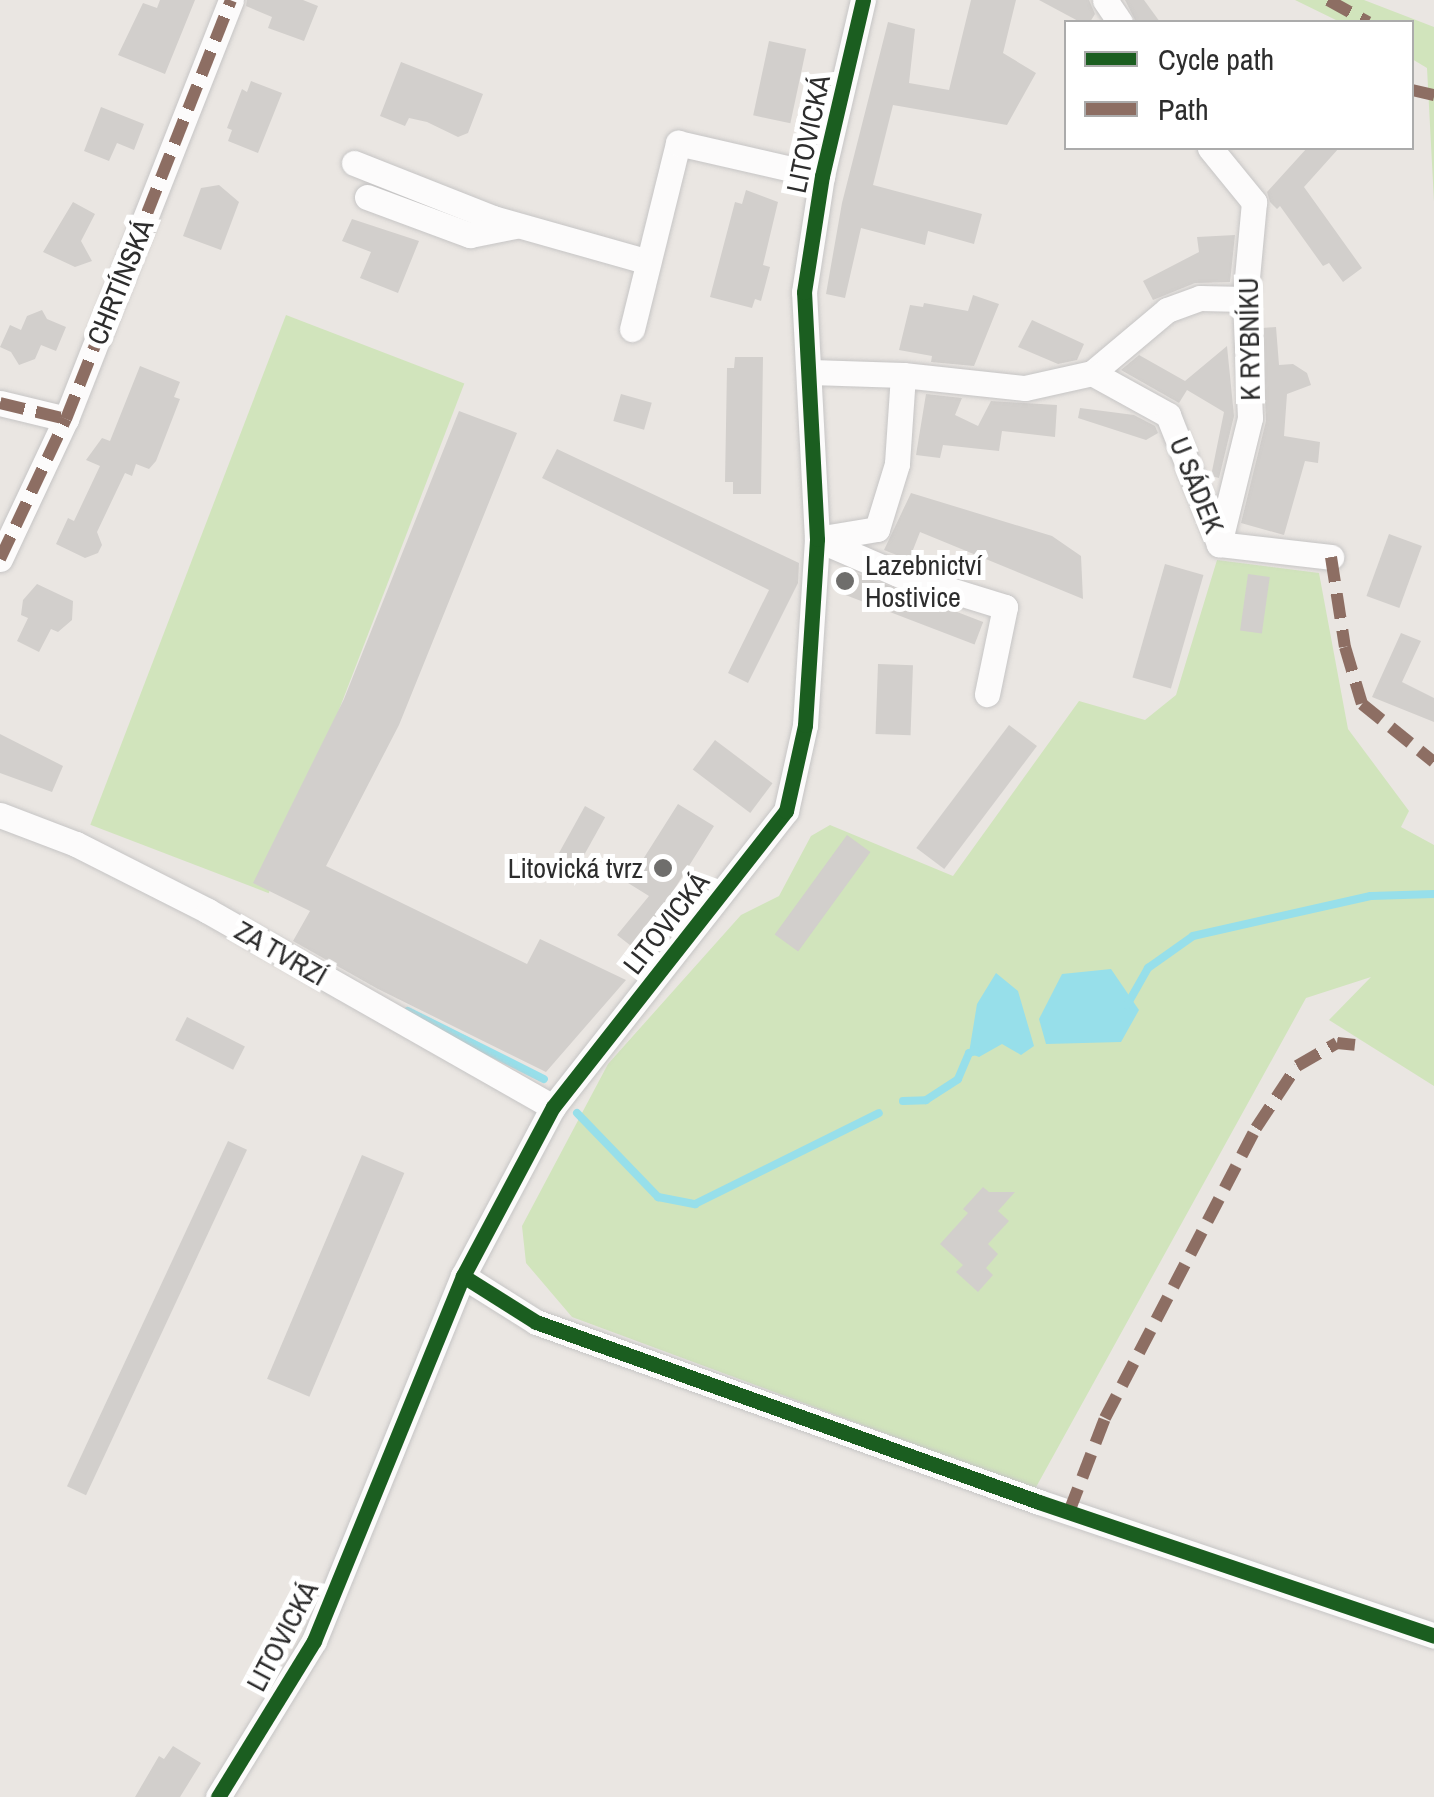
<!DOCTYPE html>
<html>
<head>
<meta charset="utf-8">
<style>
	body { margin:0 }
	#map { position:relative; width:1434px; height:1797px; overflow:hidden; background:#eae6e2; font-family:"Archivo Narrow",sans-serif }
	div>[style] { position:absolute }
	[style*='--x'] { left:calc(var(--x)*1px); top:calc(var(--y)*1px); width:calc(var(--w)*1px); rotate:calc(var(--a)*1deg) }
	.green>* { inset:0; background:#d1e4bc; transform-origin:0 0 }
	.water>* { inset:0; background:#97dfea }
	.stream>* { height:8px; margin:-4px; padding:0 4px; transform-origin:4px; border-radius:4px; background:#97dfea }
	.building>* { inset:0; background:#d2cfcc; transform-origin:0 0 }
	.roads { filter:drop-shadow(0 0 2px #c6c5c5) drop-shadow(0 0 2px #c6c5c5) }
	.minor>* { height:25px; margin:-12.5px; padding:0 12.5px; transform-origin:12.5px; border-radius:12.5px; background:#fcfbfb }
	.quiet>* { height:12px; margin-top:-6px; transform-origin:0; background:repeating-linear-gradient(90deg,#8d6e63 0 25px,transparent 0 37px) }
	.cycleway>* { height:15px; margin:-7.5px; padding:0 7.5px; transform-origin:7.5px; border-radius:7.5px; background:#1b5e20 }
	.dots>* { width:28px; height:28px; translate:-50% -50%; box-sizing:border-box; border:5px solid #fff; border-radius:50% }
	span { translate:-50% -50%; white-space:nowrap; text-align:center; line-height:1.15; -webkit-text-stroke:10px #fff; paint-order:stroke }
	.street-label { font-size:28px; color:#2d2d2d }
	.poi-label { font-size:28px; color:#2d2d2d }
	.left { translate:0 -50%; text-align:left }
	.right { translate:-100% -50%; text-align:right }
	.legend { position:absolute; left:1064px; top:20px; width:350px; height:130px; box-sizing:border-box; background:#fff; border:2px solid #ababab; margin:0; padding:12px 18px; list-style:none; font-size:30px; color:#2d2d2d }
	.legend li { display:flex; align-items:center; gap:20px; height:50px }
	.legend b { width:50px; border:2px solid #ababab }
</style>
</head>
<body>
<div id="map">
	<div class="green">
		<div style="clip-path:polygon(1295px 0,1364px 0,1434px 27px,1434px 202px,1427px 68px,1412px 59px,1412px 22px,1340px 22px)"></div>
		<div style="left:286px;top:315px;width:191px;height:546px;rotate:21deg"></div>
		<div style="clip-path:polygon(1217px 560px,1319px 573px,1348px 729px,1409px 811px,1401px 827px,1434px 845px,1434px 1086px,1329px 1020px,1371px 977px,1306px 998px,1035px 1489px,572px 1317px,526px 1263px,522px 1226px,608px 1064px,741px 915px,779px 896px,811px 836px,830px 825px,953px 876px,1079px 701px,1145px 720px,1176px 695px)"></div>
	</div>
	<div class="water">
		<div style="clip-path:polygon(1111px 969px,1139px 1010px,1121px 1042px,1046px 1044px,1039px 1019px,1062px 974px)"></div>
		<div style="clip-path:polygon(996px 973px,1018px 991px,1034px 1046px,1021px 1055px,1002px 1044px,979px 1057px,969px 1053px,977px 1004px)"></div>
	</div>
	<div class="stream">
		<div style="--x:1127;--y:1005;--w:43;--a:-60.4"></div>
		<div style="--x:1148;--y:968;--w:55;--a:-35.4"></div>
		<div style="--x:1193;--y:936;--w:182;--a:-12.7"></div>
		<div style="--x:1371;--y:896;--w:63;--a:-1.8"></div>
		<div style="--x:408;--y:1011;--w:152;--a:26.6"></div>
		<div style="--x:903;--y:1101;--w:23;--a:-2"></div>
		<div style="--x:926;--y:1100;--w:38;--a:-33"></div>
		<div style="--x:958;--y:1079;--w:28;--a:-67"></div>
		<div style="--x:969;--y:1053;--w:7;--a:-16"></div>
		<div style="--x:577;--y:1113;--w:117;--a:46"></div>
		<div style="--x:658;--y:1197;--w:38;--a:11"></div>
		<div style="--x:695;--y:1204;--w:205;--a:-26.3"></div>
	</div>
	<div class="building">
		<div style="clip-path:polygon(160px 0,195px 0,165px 74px,118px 55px,143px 3px,157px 8px)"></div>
		<div style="clip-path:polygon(247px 0,303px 0,318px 6px,304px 41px,268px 28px,272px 17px,246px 6px)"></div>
		<div style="clip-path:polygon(971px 0,1016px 0,1003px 53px,1036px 73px,1007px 125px,893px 105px,873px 185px,982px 214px,974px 244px,928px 231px,925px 245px,861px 228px,845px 298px,826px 294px,842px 203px,888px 22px,915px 29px,909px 83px,949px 90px)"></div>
		<div style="clip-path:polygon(1039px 0,1089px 0,1095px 14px,1090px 22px,1080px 22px)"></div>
		<div style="clip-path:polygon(1125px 0,1144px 0,1160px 22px,1136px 22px)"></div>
		<div style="left:769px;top:41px;width:38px;height:76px;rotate:12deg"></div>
		<div style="clip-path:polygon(401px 62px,483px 94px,468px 133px,458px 137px,427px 122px,409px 118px,405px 126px,380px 116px)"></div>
		<div style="clip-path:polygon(251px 81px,282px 93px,258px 153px,228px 141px,232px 130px,227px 128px,242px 89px,247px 92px)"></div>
		<div style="clip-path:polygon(101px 107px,144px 124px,134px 150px,117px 143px,109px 161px,84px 151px)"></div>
		<div style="clip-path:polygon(1307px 148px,1339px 148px,1304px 187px,1362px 268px,1343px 282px,1329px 263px,1323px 266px,1280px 206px,1277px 209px,1270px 202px,1267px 192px)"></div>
		<div style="clip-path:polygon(219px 185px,239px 202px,221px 250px,183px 236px,201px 188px)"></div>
		<div style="clip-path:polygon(746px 190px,778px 202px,763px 265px,770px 267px,761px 301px,755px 299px,752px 308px,710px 297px,735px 202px,742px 204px)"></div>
		<div style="clip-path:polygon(73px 202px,95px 214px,81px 241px,92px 261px,75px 267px,43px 252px)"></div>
		<div style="clip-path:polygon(352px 219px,419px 241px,398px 293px,360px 278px,371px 252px,342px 241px)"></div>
		<div style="clip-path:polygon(1235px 235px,1230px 282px,1195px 283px,1153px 300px,1143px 281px,1199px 252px,1197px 237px)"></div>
		<div style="clip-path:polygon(973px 295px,999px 304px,974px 366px,931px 362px,932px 356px,899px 350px,910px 305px,923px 307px,924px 303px,968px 311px)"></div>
		<div style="clip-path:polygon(42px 310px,47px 319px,66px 327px,56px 351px,41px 345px,35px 359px,19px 365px,11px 352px,0 347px,10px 325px,21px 330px,27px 316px)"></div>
		<div style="clip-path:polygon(1032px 320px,1084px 344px,1077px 360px,1058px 364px,1018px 347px)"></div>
		<div style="clip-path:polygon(1276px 327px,1279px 365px,1293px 364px,1307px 373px,1311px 385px,1287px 394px,1284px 436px,1320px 442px,1318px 463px,1305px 461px,1284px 535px,1241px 523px,1266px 421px,1262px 328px)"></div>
		<div style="clip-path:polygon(1227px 346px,1234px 416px,1219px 478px,1211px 476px,1224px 412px,1187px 390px,1179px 403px,1121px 370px,1139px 355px,1185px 381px)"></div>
		<div style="clip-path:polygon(735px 357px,763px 357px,761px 494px,733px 494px,733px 482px,725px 482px,727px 368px,734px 368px)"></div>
		<div style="clip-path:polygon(140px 366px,180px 382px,174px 397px,180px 399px,156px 461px,149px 469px,136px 464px,132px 476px,125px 473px,97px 532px,102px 545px,98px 553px,85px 558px,56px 544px,68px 518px,74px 521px,100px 466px,86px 460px,102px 438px,110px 441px)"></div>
		<div style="left:621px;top:394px;width:32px;height:28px;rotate:16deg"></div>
		<div style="clip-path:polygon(926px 394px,962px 398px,955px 415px,978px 426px,991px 401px,1057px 405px,1055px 437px,1002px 431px,999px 451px,943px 445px,940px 458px,916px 455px)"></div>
		<div style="clip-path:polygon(1080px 408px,1134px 415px,1155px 426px,1158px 433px,1146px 440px,1078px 418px)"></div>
		<div style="clip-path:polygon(459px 411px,517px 433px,399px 725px,326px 866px,527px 964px,540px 939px,626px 980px,546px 1072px,378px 989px,293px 941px,310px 911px,253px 883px,344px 699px)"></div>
		<div style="clip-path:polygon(557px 449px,799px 563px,798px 583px,748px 683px,728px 673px,769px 590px,542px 478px)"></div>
		<div style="clip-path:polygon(911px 493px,1052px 536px,1081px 556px,1083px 599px,920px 532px,909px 560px,884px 550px)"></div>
		<div style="left:1389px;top:534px;width:35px;height:66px;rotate:20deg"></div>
		<div style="left:1165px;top:564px;width:40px;height:118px;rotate:16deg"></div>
		<div style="left:845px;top:569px;width:148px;height:24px;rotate:21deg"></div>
		<div style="left:1248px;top:574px;width:22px;height:57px;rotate:8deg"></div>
		<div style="clip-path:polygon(37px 584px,73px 601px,72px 620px,58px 632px,51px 629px,39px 652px,17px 641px,28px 618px,21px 615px,23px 600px)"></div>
		<div style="clip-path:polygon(1401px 633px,1421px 641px,1402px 682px,1434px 698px,1434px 722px,1372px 697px)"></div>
		<div style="left:878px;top:664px;width:35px;height:70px;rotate:2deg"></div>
		<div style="left:1009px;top:725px;width:35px;height:154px;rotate:37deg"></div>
		<div style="clip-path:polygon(0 734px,63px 766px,52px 792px,0 773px)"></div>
		<div style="left:715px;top:740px;width:72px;height:37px;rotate:37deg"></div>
		<div style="clip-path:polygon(678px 804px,714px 826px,660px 912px,672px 921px,644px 956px,617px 935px,649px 896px,628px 883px)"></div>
		<div style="left:585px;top:806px;width:23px;height:70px;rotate:29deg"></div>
		<div style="left:847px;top:835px;width:29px;height:123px;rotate:36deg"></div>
		<div style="left:187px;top:1017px;width:65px;height:26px;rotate:27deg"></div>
		<div style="left:228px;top:1141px;width:21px;height:381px;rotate:25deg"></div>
		<div style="left:362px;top:1155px;width:46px;height:243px;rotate:23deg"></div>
		<div style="clip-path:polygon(983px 1187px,989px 1192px,1015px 1192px,998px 1211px,1009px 1221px,988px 1244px,998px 1254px,986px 1268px,993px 1275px,978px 1292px,956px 1272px,963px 1265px,940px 1244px,968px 1213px,963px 1209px)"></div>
		<div style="clip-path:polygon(173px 1746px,201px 1763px,180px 1797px,135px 1797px,159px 1756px,164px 1759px)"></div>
	</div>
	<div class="roads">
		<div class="minor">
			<div style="--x:1105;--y:0;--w:27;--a:56"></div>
			<div style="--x:1210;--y:148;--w:70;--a:50.8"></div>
			<div style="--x:1254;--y:202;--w:97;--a:95.3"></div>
			<div style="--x:1245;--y:299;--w:119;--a:87.6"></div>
			<div style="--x:1250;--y:418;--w:130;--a:103.8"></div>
			<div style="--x:354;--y:163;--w:149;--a:21.6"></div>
			<div style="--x:493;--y:218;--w:161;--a:15.8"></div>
			<div style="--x:367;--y:197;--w:110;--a:20.3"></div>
			<div style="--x:470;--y:235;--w:46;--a:-11.3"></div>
			<div style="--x:632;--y:329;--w:192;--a:-76.1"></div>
			<div style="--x:678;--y:143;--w:148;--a:12.9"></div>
			<div style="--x:811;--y:372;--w:92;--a:1.9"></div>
			<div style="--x:903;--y:375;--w:89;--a:93.9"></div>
			<div style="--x:897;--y:464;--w:68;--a:107.1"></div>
			<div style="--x:877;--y:529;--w:61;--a:170.5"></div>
			<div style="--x:1092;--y:373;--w:98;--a:-40"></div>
			<div style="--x:1167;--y:310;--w:35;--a:-20"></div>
			<div style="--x:1200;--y:298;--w:45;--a:1.3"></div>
			<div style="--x:903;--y:375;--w:123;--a:6.1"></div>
			<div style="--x:1025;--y:388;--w:69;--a:-12.6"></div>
			<div style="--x:1092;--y:373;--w:87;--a:28.9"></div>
			<div style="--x:1168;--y:415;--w:139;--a:68.4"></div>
			<div style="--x:1219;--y:544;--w:113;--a:6.6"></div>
			<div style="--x:0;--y:403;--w:68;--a:13.6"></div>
			<div style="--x:817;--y:539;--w:88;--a:23.4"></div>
			<div style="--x:898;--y:574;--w:112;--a:17.1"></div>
			<div style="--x:1005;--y:607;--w:89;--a:101.7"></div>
			<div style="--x:0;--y:559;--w:155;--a:-64.8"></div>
			<div style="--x:66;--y:419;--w:450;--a:-68.5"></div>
			<div style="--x:0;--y:815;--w:81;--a:20.9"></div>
			<div style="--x:76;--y:844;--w:148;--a:26.9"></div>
			<div style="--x:208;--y:911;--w:397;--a:29.6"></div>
			<div style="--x:463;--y:1276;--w:86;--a:32.2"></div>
			<div style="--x:536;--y:1322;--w:534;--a:19.69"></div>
			<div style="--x:1039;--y:1502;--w:417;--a:18.7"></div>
			<div style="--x:218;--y:1797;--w:183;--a:-58.4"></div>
			<div style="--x:314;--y:1641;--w:394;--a:-67.8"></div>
			<div style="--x:463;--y:1276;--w:191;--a:-62"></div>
			<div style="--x:553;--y:1107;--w:377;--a:-51.8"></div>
			<div style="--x:786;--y:811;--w:88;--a:-77.5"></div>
			<div style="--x:805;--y:725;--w:186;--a:-86.3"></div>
			<div style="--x:817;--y:539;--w:247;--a:-93"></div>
			<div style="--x:804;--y:292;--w:117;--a:-81.2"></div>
			<div style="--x:822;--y:176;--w:181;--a:-76.9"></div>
		</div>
	</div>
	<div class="quiet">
		<div style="--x:1328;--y:0;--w:46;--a:28.8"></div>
		<div style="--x:1412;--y:90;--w:23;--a:13"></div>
		<div style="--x:0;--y:403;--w:68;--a:13.6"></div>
		<div style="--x:1331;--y:557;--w:91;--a:81.2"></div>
		<div style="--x:1345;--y:647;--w:59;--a:73.4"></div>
		<div style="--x:1362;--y:704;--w:92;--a:38.9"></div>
		<div style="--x:0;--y:559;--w:155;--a:-64.8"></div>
		<div style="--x:66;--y:419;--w:450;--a:-68.5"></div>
		<div style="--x:1069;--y:1512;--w:101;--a:-69"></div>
		<div style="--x:1105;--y:1418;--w:327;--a:-62.5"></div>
		<div style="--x:1256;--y:1128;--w:74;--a:-56.5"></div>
		<div style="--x:1297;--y:1066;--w:46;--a:-29.9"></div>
		<div style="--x:1337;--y:1043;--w:18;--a:6"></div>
	</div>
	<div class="cycleway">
		<div style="--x:463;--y:1276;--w:86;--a:32.2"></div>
		<div style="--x:536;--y:1322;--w:534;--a:19.69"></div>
		<div style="--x:1039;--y:1502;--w:417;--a:18.7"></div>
		<div style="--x:218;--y:1797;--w:183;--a:-58.4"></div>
		<div style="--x:314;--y:1641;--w:394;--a:-67.8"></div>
		<div style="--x:463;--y:1276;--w:191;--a:-62"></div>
		<div style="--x:553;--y:1107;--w:377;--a:-51.8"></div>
		<div style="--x:786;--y:811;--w:88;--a:-77.5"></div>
		<div style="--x:805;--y:725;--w:186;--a:-86.3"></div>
		<div style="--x:817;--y:539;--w:247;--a:-93"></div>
		<div style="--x:804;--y:292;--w:117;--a:-81.2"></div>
		<div style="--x:822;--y:176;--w:181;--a:-76.9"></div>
	</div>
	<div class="dots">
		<div style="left:845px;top:581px;background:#6f6e6c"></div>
		<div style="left:663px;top:868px;background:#6f6e6c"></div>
	</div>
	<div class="street-label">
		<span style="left:808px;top:134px;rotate:-78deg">LITOVICKÁ</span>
		<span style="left:120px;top:282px;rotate:-68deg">CHRTÍNSKÁ</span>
		<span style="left:1249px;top:339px;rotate:-91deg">K RYBNÍKU</span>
		<span style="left:1197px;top:485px;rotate:68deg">U SÁDEK</span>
		<span style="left:666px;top:923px;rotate:-52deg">LITOVICKÁ</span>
		<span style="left:281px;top:953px;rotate:30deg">ZA TVRZÍ</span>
		<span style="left:282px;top:1636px;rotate:-62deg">LITOVICKÁ</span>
	</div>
	<div class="poi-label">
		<span class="left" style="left:865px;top:581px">Lazebnictví<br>Hostivice</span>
		<span class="right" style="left:643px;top:868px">Litovická tvrz</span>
	</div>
	<ul class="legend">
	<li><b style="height:12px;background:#1b5e20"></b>Cycle path</li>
	<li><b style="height:12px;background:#8d6e63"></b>Path</li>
	</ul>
</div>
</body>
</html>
